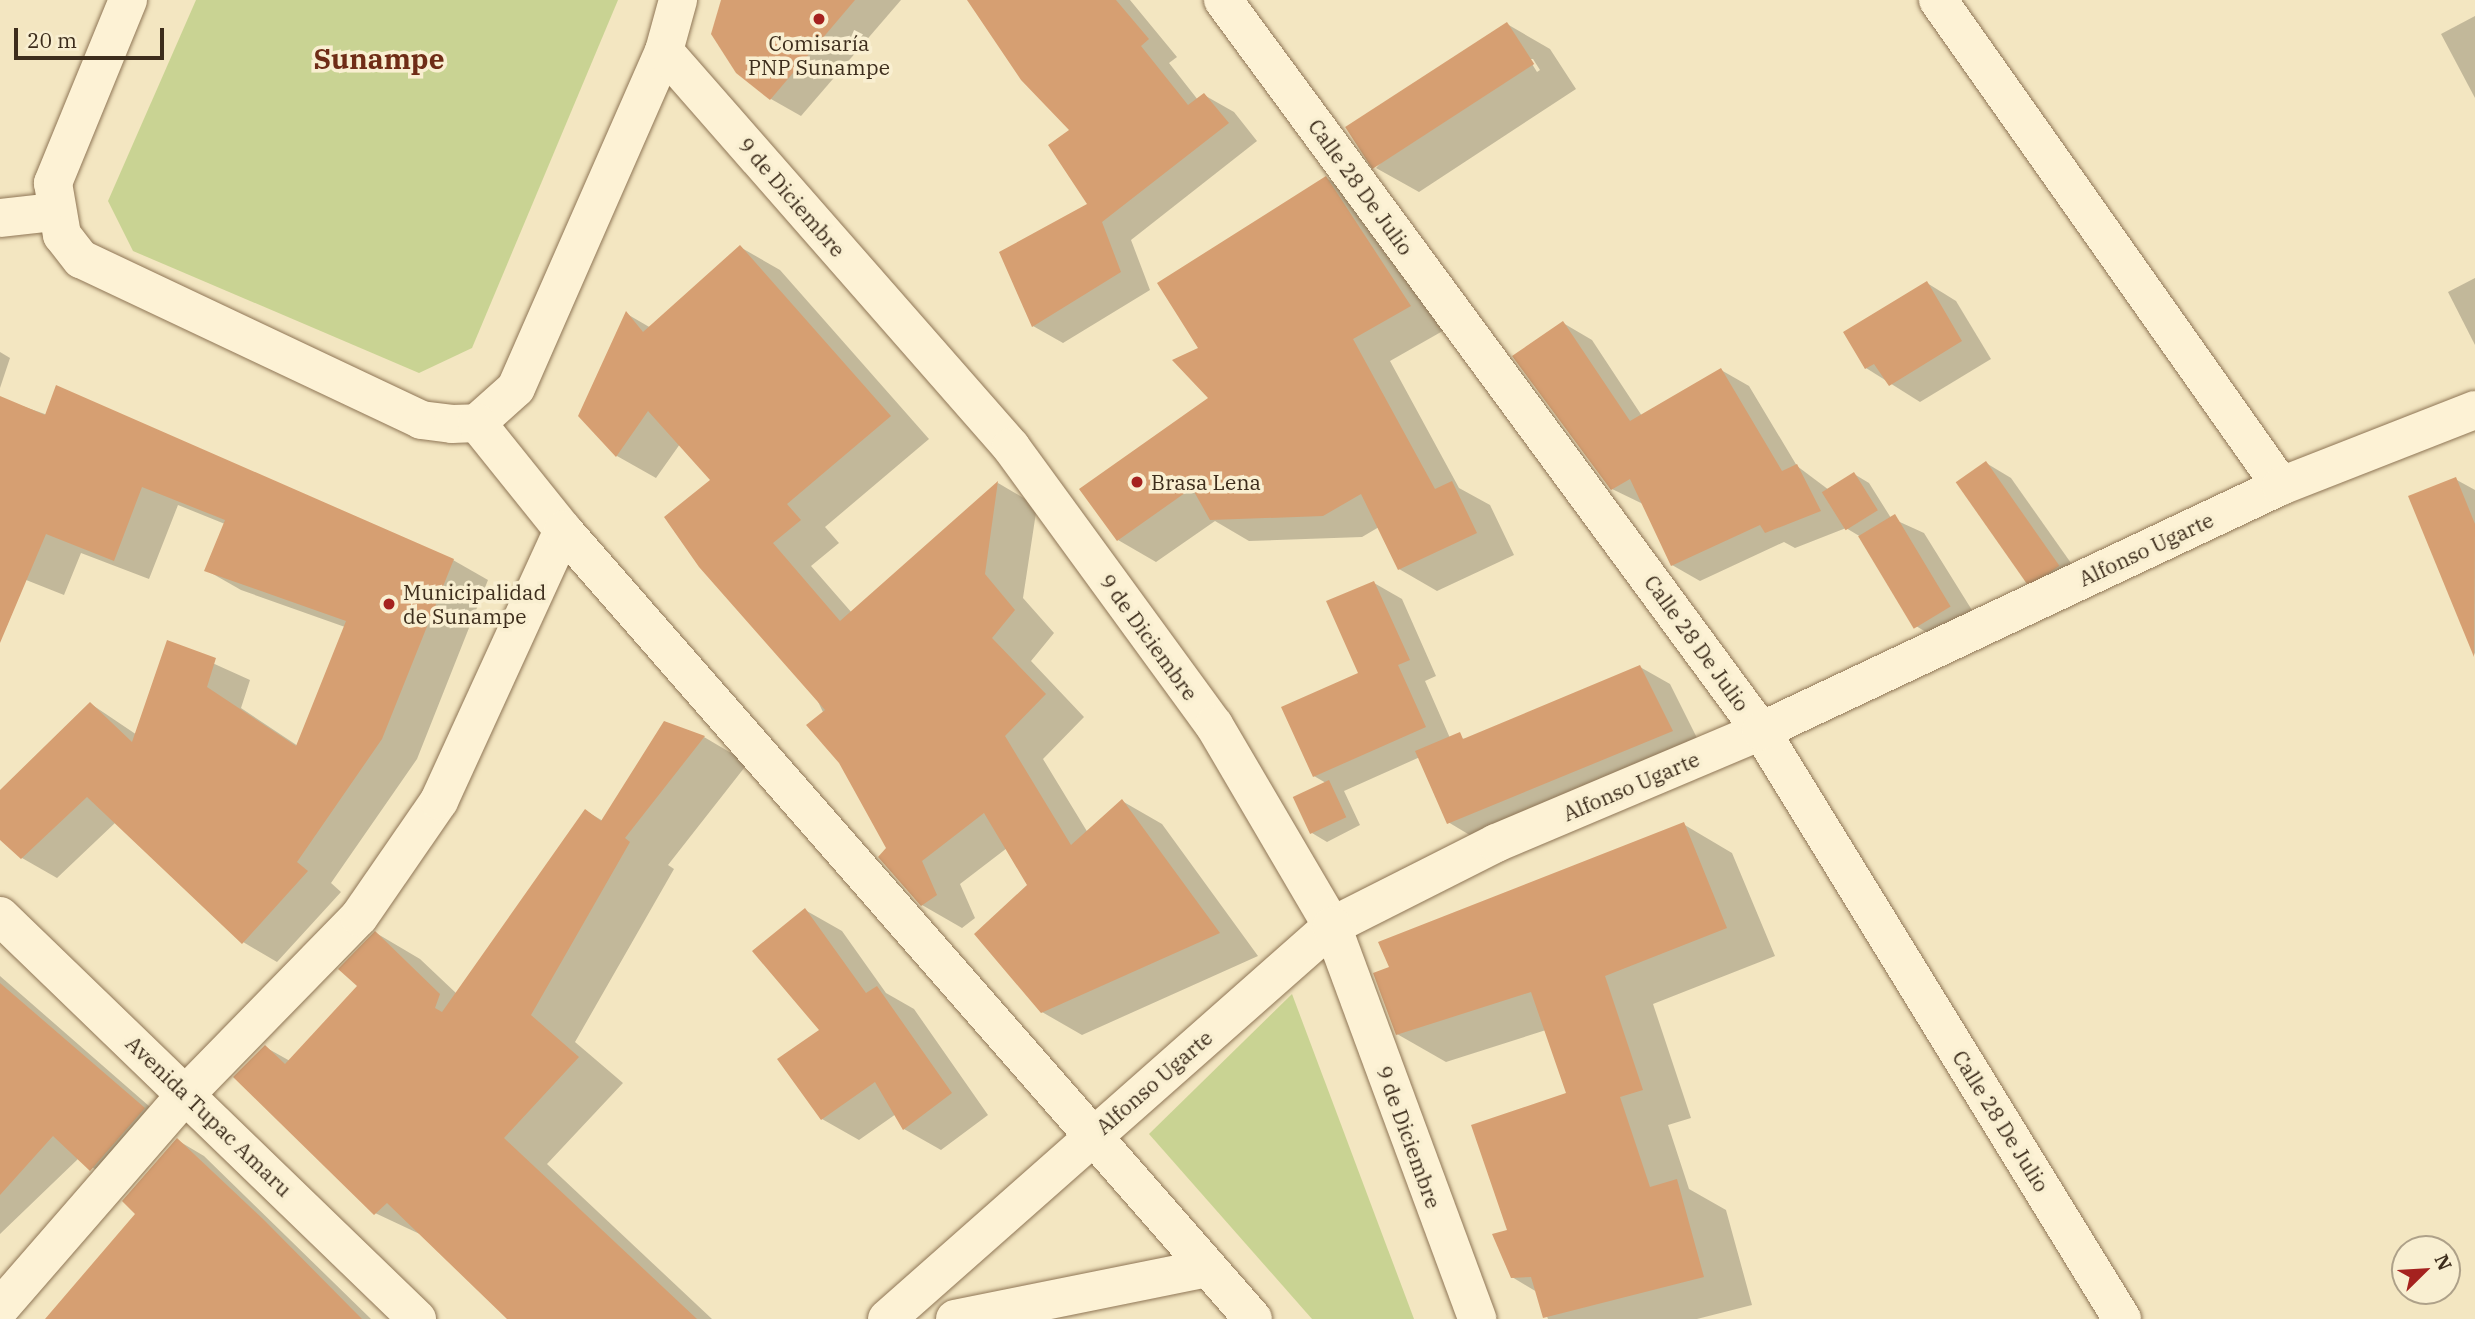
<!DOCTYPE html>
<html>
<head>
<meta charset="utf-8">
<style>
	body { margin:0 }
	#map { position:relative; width:2475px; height:1319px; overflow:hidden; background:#f3e6c1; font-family:"IBM Plex Serif",serif }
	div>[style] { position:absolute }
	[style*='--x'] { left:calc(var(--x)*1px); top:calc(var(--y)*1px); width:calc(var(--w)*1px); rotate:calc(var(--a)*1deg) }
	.green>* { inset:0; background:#c9d393 }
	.shadow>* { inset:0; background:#0003 }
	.building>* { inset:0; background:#d69f72; transform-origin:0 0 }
	.roads { filter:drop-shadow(0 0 2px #8f7656) drop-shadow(0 0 2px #8f7656) }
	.minor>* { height:38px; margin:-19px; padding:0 19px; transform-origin:19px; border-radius:19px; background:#fdf2d5 }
	.tertiary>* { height:38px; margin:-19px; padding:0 19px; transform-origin:19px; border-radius:19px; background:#fdf2d5 }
	.secondary>* { height:38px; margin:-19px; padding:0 19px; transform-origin:19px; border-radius:19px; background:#fdf2d5 }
	.dots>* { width:19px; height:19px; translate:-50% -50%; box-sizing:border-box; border:4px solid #f9efd1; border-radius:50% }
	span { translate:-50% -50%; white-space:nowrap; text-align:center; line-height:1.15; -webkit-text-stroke:7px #f9efd1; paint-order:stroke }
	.poi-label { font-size:21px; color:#3d2d1c }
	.left { translate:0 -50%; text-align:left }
	.street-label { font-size:21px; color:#3d2d1c }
	.district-label { font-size:28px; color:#6f2c16; font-weight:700 }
	.north { position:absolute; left:2391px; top:1235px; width:70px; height:70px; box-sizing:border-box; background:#f9efd1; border:2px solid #aea189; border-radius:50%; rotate:66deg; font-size:19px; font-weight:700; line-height:28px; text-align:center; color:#3d2d1c }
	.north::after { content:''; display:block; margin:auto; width:24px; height:32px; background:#a5221f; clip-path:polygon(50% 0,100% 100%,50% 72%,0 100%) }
	.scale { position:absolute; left:14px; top:28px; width:150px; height:32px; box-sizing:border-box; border:4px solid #3d2d1c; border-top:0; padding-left:9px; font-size:21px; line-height:24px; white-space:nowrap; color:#3d2d1c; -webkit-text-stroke:5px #f9efd1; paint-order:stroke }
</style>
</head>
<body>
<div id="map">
	<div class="green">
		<div style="clip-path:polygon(196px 0,618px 0,472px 348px,419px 373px,133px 251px,108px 201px)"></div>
		<div style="clip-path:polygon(1292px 994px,1414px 1319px,1312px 1319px,1149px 1134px)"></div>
	</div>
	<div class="shadow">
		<div style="clip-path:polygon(723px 0,901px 0,801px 116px,771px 99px)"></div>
		<div style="clip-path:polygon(1005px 0,1130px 0,1177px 57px,1169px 63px,1198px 100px,1204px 95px,1234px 112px,1257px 141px,1131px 240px,1150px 290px,1063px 343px,1033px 326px,1110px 165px)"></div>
		<div style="clip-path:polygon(2475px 16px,2475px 98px,2441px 34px)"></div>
		<div style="clip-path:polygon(evenodd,1507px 24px,1550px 49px,1576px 89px,1419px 192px,1376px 168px,1507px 24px,1529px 59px,1533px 59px,1540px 70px,1537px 72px,1529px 59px)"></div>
		<div style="clip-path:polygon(1326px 178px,1364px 200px,1448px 328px,1390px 361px,1459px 488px,1490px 505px,1514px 555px,1437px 591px,1399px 569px,1379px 527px,1362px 537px,1249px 541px,1215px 521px,1156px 562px,1118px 540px,1210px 399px,1201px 349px)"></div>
		<div style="clip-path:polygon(740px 247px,780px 270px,929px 439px,825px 527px,839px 543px,811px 566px,852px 613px,998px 483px,1037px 506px,1023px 598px,1054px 633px,1031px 661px,1084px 717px,1043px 759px,1088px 833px,1122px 801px,1162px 824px,1258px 956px,1082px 1035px,1042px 1012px,1029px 885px,1007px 848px,960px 884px,975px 918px,962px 928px,922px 905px,888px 848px,712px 480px,680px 444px,656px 478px,617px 456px,580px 416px,627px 314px,651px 328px)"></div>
		<div style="clip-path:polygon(2475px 278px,2475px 345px,2448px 292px)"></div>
		<div style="clip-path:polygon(1927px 283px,1956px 301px,1991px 359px,1920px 402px,1866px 368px)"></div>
		<div style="clip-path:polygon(1563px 323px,1592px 340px,1642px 416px,1721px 370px,1749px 386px,1797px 466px,1829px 490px,1854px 474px,1869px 483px,1891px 518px,1924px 533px,1980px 623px,1946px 644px,1916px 626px,1861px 537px,1846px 528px,1795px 548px,1784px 542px,1700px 581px,1672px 565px,1643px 504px,1612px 489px)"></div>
		<div style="clip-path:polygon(0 352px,10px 358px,0 388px)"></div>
		<div style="clip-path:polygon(0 398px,453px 560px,488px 580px,417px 759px,331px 883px,341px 892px,277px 962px,243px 942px,116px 822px,57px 878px,22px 858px,0 837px,0 792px,91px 704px,137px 735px,168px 643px,250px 680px,241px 708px,298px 746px,345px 627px,241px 590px,206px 570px,225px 524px,178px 505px,149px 579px,81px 553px,64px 595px,11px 574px,0 601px)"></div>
		<div style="clip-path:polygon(1986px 463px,2011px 478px,2083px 580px,2051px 595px,2026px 581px)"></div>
		<div style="clip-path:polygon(2455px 479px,2475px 490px,2475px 655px,2410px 497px)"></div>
		<div style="clip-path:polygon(1374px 583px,1402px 599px,1436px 676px,1425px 681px,1450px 738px,1468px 739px,1640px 667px,1670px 684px,1702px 748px,1478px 840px,1448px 822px,1420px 757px,1344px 791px,1360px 825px,1327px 842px,1312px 833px,1326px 783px,1314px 776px,1360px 674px)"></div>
		<div style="clip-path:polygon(704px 737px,748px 763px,668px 865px,674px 869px,575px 1042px,623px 1083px,547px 1164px,712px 1319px,509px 1319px,424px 1236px,375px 1213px,265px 1047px,290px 1061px,360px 986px,376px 933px,420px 959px,457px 994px,586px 811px,603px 821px)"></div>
		<div style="clip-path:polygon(1683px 824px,1732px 853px,1775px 956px,1653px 1004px,1691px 1118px,1668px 1125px,1689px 1189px,1726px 1210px,1752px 1305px,1697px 1319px,1548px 1319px,1537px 1292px,1512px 1277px,1509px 1231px,1568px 1094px,1546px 1030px,1446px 1062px,1397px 1034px)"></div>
		<div style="clip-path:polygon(805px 910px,842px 931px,886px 993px,914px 1009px,988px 1115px,941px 1150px,904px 1129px,896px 1114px,859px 1140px,822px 1119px,821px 1030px)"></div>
		<div style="clip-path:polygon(0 976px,173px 1127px,121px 1187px,79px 1158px,0 1234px)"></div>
		<div style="clip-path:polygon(177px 1140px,204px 1156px,371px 1319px,48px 1319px,138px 1214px)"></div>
	</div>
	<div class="building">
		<div style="clip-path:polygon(721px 0,855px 0,770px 100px,736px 73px,711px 34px)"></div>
		<div style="clip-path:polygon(967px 0,1116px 0,1149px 39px,1141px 46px,1188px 105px,1204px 93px,1229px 123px,1102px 222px,1121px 272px,1032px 327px,999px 252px,1087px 204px,1048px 145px,1069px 130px,1021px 80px)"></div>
		<div style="left:1507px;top:22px;width:50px;height:193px;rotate:57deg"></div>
		<div style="clip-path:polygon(1326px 176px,1411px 306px,1353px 339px,1435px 489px,1452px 481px,1477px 533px,1398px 570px,1361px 494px,1323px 516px,1210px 520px,1192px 488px,1117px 541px,1079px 489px,1208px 398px,1172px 360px,1198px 348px,1157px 283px)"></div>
		<div style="clip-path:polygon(740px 245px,891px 416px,787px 504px,801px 520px,773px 543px,840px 621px,998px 481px,985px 574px,1015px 610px,992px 638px,1046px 694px,1005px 736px,1071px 845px,1122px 799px,1220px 933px,1041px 1013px,974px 934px,1027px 885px,984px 813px,922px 861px,937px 895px,921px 906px,878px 857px,886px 848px,839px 763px,806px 725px,825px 710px,699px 567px,664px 517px,710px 480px,648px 411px,616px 457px,578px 416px,626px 311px,643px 332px)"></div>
		<div style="clip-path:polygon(1927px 281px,1962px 341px,1889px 386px,1874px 364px,1865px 369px,1843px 332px)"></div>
		<div style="clip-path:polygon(1563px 321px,1630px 421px,1721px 368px,1782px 471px,1797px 464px,1821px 511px,1765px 533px,1760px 525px,1671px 566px,1630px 479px,1611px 490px,1512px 356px)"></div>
		<div style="clip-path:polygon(56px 385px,454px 559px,382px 739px,297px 862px,308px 871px,242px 944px,87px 797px,21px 859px,0 840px,0 790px,90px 702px,132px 742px,167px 640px,216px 658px,207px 687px,296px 746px,346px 621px,204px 571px,225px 520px,142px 487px,114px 561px,46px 534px,0 643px,0 396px,45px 415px)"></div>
		<div style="left:1986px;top:461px;width:128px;height:37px;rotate:55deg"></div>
		<div style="left:1854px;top:472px;width:45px;height:38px;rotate:58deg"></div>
		<div style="clip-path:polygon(2456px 477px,2475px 524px,2474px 657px,2408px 496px)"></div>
		<div style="left:1895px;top:514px;width:108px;height:43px;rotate:59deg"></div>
		<div style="clip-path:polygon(1374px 581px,1410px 660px,1398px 665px,1426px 727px,1313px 777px,1281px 707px,1358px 673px,1326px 601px)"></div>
		<div style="clip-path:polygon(1640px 665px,1673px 731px,1447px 824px,1415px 751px,1460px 732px,1463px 739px)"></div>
		<div style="clip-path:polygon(664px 721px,705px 736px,625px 838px,630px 842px,531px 1015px,579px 1057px,504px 1138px,697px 1319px,507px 1319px,387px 1203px,374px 1215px,233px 1077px,265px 1045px,285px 1064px,357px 986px,338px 969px,375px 931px,440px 994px,435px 1008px,442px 1012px,585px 809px,601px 821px)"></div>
		<div style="left:1329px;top:780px;width:41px;height:40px;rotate:65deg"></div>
		<div style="clip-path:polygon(1684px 822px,1727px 928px,1605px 976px,1643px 1090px,1620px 1097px,1650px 1187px,1677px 1179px,1704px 1277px,1543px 1318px,1531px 1277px,1511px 1278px,1492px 1234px,1507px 1230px,1471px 1125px,1566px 1093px,1531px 992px,1396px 1035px,1373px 973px,1389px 967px,1378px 942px)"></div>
		<div style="clip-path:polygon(805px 908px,866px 993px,877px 986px,952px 1093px,903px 1130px,875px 1082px,821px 1120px,777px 1059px,819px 1030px,752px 951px)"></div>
		<div style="clip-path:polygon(0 983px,145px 1108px,90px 1171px,53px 1136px,0 1195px)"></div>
		<div style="clip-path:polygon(177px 1138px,264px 1220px,362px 1319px,45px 1319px,135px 1214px,122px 1201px)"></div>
	</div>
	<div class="roads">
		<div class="minor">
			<div style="--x:1223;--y:0;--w:908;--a:53.65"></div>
			<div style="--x:1761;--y:731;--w:690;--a:58.45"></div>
			<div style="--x:1938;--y:0;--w:595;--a:54.79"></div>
			<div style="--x:0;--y:916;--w:580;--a:44.02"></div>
			<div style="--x:0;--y:1308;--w:285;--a:-49"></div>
			<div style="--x:187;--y:1093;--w:246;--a:-45.7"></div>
			<div style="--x:359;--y:917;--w:141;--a:-55.4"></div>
			<div style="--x:439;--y:801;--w:298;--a:-65.4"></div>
			<div style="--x:887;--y:1319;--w:594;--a:-41.45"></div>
			<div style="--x:1332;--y:926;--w:184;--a:-26.8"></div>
			<div style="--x:1496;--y:843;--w:288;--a:-22.9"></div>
			<div style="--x:1761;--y:731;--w:575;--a:-25.23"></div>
			<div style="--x:2281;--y:486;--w:208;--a:-21.4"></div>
			<div style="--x:955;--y:1319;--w:257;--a:-11.4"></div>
		</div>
		<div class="tertiary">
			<div style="--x:0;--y:218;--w:54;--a:-6.3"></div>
		</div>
		<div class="secondary">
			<div style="--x:128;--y:0;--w:198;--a:112.3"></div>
			<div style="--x:53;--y:183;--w:53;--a:80.2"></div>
			<div style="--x:62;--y:235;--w:31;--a:52"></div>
			<div style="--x:81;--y:259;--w:376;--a:25.3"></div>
			<div style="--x:421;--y:420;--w:31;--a:7"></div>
			<div style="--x:452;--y:424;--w:25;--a:-2"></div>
			<div style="--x:477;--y:423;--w:52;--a:-41.9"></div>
			<div style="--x:516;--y:388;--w:368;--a:-66.3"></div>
			<div style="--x:664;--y:51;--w:53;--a:-74.6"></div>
			<div style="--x:664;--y:51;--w:527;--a:48.77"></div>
			<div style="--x:1011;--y:447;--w:344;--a:53.9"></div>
			<div style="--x:1214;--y:725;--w:233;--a:59.6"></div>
			<div style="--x:1332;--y:926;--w:419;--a:69.7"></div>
			<div style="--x:477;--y:423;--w:137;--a:51.2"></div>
			<div style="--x:563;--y:530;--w:1048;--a:48.83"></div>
		</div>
	</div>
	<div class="dots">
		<div style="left:819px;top:19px;background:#a5221f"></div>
		<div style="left:1137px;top:482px;background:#a5221f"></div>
		<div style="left:389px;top:604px;background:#a5221f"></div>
	</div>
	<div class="poi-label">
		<span style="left:819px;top:55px">Comisaría<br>PNP Sunampe</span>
		<span class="left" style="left:1151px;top:482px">Brasa Lena</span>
		<span class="left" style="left:403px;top:604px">Municipalidad<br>de Sunampe</span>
	</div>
	<div class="street-label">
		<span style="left:1361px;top:187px;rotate:54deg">Calle 28 De Julio</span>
		<span style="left:792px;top:197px;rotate:49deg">9 de Diciembre</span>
		<span style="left:2146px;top:549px;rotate:-25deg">Alfonso Ugarte</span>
		<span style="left:1149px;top:637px;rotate:54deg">9 de Diciembre</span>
		<span style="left:1697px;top:643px;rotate:54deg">Calle 28 De Julio</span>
		<span style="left:1631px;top:786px;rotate:-23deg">Alfonso Ugarte</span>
		<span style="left:1154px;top:1082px;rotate:-41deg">Alfonso Ugarte</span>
		<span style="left:209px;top:1116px;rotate:44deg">Avenida Tupac Amaru</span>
		<span style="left:2001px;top:1121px;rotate:58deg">Calle 28 De Julio</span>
		<span style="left:1409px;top:1137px;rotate:70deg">9 de Diciembre</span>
	</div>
	<div class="district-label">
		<span style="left:379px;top:59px">Sunampe</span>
	</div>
	<div class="north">N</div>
	<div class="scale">20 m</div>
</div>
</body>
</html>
